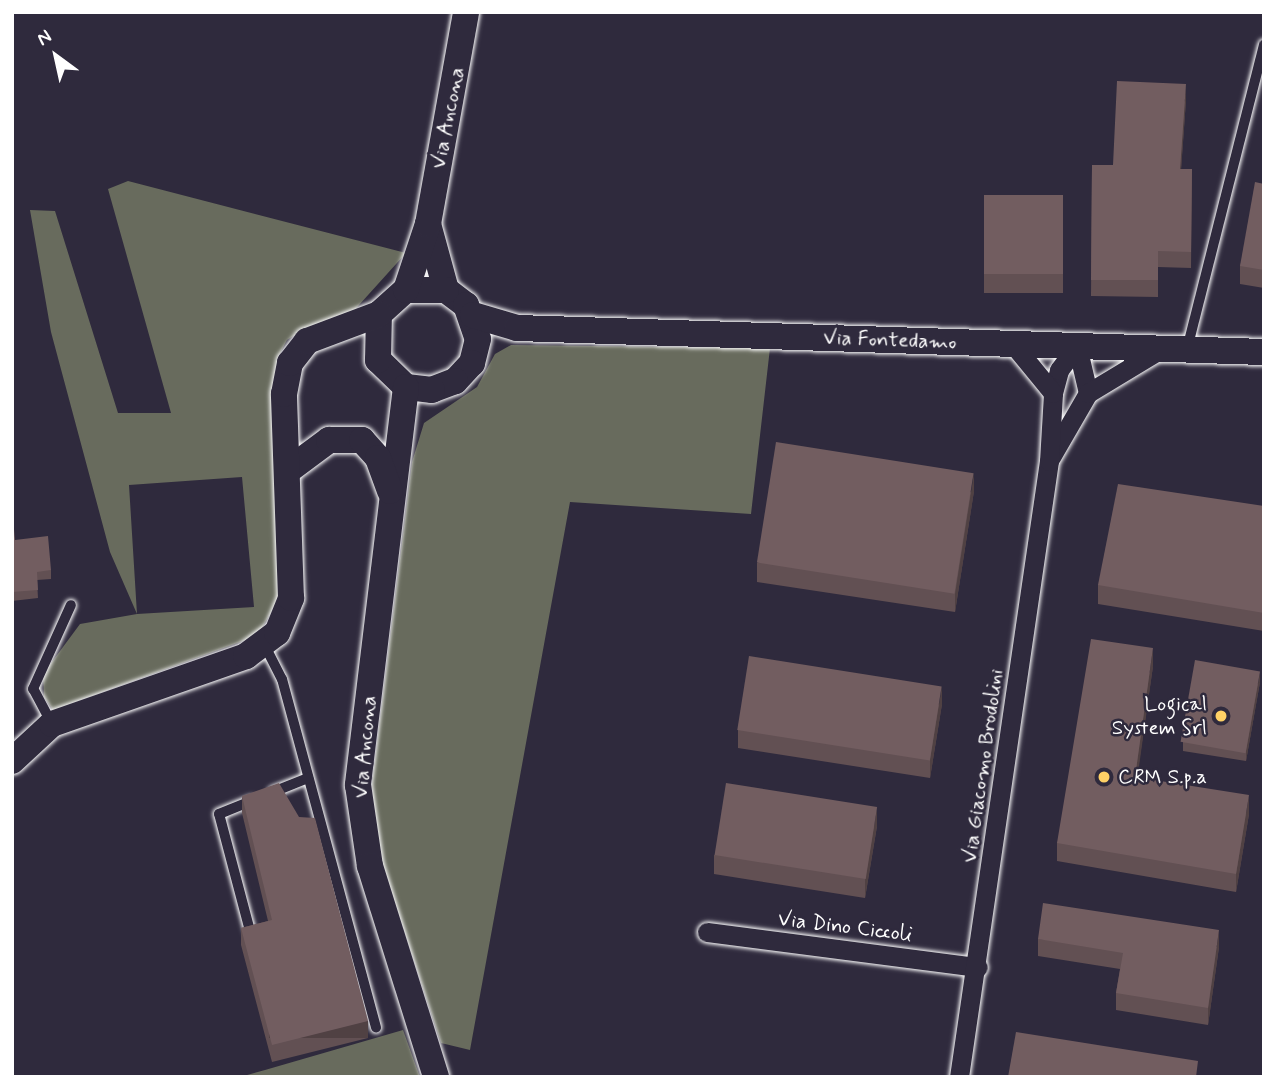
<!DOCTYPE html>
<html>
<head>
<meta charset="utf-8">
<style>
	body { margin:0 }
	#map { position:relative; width:1276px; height:1089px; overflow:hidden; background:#2f2a3d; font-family:Mynerve,sans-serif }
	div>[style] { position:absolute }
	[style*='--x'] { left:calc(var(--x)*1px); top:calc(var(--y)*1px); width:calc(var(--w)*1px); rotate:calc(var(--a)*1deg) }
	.green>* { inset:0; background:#686b5d }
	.roads { filter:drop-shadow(0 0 2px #fff) drop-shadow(0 0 2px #fff) }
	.lane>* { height:10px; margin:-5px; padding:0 5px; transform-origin:5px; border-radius:5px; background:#2f2a3d }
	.street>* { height:19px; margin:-9.5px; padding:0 9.5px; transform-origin:9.5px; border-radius:9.5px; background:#2f2a3d }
	.secondary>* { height:26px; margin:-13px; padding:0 13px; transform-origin:13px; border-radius:13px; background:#2f2a3d }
	.wall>* { inset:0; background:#625053; transform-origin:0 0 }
	.shaded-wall>* { inset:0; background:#504143; transform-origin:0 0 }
	.building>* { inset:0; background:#725d60; transform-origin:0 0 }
	.dots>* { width:19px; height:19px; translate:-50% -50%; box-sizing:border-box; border:4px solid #2f2a3d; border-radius:50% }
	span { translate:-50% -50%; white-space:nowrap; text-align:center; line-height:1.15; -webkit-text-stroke:5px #2f2a3d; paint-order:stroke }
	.street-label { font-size:21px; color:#fff }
	.poi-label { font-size:21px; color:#fff }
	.right { translate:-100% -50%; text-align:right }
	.left { translate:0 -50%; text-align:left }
	.frame { position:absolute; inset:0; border:14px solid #fff; pointer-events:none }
	.north { position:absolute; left:21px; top:21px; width:70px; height:70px; -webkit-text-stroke:5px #2f2a3d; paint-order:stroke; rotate:327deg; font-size:19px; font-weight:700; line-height:28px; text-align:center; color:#fff }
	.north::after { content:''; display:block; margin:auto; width:24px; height:32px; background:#fff; clip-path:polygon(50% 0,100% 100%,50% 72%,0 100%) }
</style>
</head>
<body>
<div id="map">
	<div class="green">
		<div style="clip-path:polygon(evenodd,128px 181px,406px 253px,350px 315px,306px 328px,287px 340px,277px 359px,282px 594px,257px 636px,53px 710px,44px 697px,43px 674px,80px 624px,137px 614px,110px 552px,51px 332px,30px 210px,55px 211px,118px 413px,171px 413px,108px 189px,128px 181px,242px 477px,254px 607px,137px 614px,129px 485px,242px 477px)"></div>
		<div style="clip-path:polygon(511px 345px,770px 348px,751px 514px,570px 502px,470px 1050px,441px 1043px,377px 848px,372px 784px,412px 462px,424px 423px,477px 387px,495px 354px)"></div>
		<div style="clip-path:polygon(403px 1030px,420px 1077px,240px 1077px,265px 1070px)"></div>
	</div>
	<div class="roads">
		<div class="lane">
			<div style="--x:1187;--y:349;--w:314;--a:-75.8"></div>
			<div style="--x:265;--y:646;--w:37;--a:63"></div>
			<div style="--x:282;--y:679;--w:361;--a:74.9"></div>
			<div style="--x:52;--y:724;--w:40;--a:-118"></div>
			<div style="--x:33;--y:689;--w:92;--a:-65.7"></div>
			<div style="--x:273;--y:792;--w:38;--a:-22"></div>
			<div style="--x:250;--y:931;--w:121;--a:-104.8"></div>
			<div style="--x:219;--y:814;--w:35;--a:-22"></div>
		</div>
		<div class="street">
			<div style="--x:1077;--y:346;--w:48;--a:76.8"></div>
			<div style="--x:1053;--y:393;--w:24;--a:-75"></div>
			<div style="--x:1059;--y:370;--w:30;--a:-53"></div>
			<div style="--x:1051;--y:457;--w:74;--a:-60"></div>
			<div style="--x:1088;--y:393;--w:85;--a:-31.1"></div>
			<div style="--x:707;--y:932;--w:273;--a:7.4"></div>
			<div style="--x:959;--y:1077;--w:623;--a:-81.69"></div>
			<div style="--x:1049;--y:461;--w:68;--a:-86.6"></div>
			<div style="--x:1053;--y:393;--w:65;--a:-129.4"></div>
		</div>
		<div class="secondary">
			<div style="--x:428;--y:224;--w:68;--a:74.7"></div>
			<div style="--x:446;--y:290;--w:25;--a:37"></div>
			<div style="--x:466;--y:305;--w:36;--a:71"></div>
			<div style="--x:478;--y:339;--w:25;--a:104"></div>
			<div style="--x:472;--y:363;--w:25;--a:133"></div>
			<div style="--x:455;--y:381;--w:25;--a:159"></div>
			<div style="--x:432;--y:390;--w:26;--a:-173"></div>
			<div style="--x:406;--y:387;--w:39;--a:-136"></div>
			<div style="--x:378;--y:360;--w:46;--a:-88.8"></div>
			<div style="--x:379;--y:314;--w:36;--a:-42"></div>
			<div style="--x:406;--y:290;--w:40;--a:0"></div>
			<div style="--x:406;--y:290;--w:70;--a:-71.6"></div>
			<div style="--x:428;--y:224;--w:215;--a:-79.8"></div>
			<div style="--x:473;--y:315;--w:46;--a:16.5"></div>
			<div style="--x:517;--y:328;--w:747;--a:1.84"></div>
			<div style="--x:406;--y:387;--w:401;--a:96.9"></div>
			<div style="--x:358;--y:785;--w:82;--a:81.6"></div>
			<div style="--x:370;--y:866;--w:221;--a:72.6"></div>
			<div style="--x:290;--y:469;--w:49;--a:-36.6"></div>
			<div style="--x:329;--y:440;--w:33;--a:0"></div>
			<div style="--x:362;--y:440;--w:24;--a:48"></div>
			<div style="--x:378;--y:458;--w:35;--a:70"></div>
			<div style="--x:12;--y:761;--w:54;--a:-42.8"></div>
			<div style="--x:52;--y:724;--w:206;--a:-19.3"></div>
			<div style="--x:246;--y:656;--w:39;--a:-37"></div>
			<div style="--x:277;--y:633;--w:38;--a:-68"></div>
			<div style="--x:291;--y:598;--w:204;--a:-92"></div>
			<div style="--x:284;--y:394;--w:32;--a:-79"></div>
			<div style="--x:290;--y:363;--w:28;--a:-52"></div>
			<div style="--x:307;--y:341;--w:77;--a:-20.6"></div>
		</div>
	</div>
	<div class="wall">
		<div style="clip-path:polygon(1186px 100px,1181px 169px,1192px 169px,1191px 268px,1158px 267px,1158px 297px,1091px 296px,1092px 165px,1113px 165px)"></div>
		<div style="clip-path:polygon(1264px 184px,1264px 288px,1240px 284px,1240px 266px)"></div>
		<div style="left:984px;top:195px;width:79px;height:98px"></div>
		<div style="clip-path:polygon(974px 491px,955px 612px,757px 582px,757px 563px)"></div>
		<div style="clip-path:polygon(1264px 506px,1264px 631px,1098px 604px,1098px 585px)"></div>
		<div style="clip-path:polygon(12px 528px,15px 540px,51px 570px,51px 579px,37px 580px,38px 598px,12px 601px)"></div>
		<div style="clip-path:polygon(1153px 666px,1137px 777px,1249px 814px,1236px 892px,1057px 861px,1057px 843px)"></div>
		<div style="clip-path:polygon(1260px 682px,1246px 761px,1183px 751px,1183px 742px)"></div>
		<div style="clip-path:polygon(942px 704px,930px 778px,738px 748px,738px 730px)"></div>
		<div style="clip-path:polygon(242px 796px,368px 1038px,272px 1062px,241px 945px,241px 928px,268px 921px,242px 813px)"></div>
		<div style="clip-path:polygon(877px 826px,865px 898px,714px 874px,714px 855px)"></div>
		<div style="clip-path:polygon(1038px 939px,1219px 947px,1208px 1025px,1116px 1010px,1116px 993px,1120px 969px,1038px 956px)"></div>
	</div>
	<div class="shaded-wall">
		<div style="clip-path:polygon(1186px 84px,1186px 100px,1180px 185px,1180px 169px)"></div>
		<div style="clip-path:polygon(974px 473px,974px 491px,955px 612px,955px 594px)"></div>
		<div style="clip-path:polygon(1153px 648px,1153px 666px,1135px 795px,1135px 777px)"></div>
		<div style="clip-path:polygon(1260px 672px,1260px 682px,1246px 761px,1246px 751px)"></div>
		<div style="clip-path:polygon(942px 686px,942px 704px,930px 778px,930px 759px)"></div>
		<div style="clip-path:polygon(1249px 795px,1249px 814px,1236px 892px,1236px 874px)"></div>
		<div style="clip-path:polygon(877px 808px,877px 826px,865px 898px,865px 880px)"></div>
		<div style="clip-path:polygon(1219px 930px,1219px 947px,1208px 1025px,1208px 1008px)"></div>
		<div style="left:368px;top:1021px;width:17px;height:99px;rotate:90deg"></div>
	</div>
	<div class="building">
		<div style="clip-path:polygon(1117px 81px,1186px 84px,1180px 169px,1192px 169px,1191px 252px,1158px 251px,1158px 280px,1091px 280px,1092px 165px,1113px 165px)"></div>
		<div style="clip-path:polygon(1255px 182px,1264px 184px,1264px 270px,1240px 266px)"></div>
		<div style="left:984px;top:195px;width:79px;height:79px"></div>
		<div style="left:776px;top:442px;width:200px;height:122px;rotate:9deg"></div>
		<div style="clip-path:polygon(1118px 484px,1264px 506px,1264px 613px,1098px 585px)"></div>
		<div style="clip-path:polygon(12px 528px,14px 529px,15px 540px,48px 536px,51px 570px,37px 572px,38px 590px,12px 592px)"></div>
		<div style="clip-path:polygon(1091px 639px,1153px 648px,1135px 777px,1249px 795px,1236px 874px,1057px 843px)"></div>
		<div style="left:749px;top:656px;width:195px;height:75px;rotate:9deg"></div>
		<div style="left:1195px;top:660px;width:66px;height:83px;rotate:10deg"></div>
		<div style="clip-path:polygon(279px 783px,299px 817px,315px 818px,368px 1021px,272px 1045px,241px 928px,272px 920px,242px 796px)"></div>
		<div style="left:726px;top:783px;width:153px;height:73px;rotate:9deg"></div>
		<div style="clip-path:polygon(1043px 903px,1219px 930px,1208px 1008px,1116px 993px,1123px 953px,1038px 939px)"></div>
		<div style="clip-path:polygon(1016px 1032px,1198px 1061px,1196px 1077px,1008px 1077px)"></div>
	</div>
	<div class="dots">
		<div style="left:1221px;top:716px;background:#ffd166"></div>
		<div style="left:1104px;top:777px;background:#ffd166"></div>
	</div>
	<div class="street-label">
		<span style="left:448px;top:118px;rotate:-79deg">Via Ancona</span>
		<span style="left:890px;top:340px;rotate:2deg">Via Fontedamo</span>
		<span style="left:365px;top:747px;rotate:-85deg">Via Ancona</span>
		<span style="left:983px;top:766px;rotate:-82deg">Via Giacomo Brodolini</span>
		<span style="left:845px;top:927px;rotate:7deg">Via Dino Ciccoli</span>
	</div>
	<div class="poi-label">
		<span class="right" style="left:1207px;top:716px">Logical<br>System Srl</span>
		<span class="left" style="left:1118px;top:777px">CRM S.p.a</span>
	</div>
	<div class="frame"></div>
	<div class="north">N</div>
</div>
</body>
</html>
